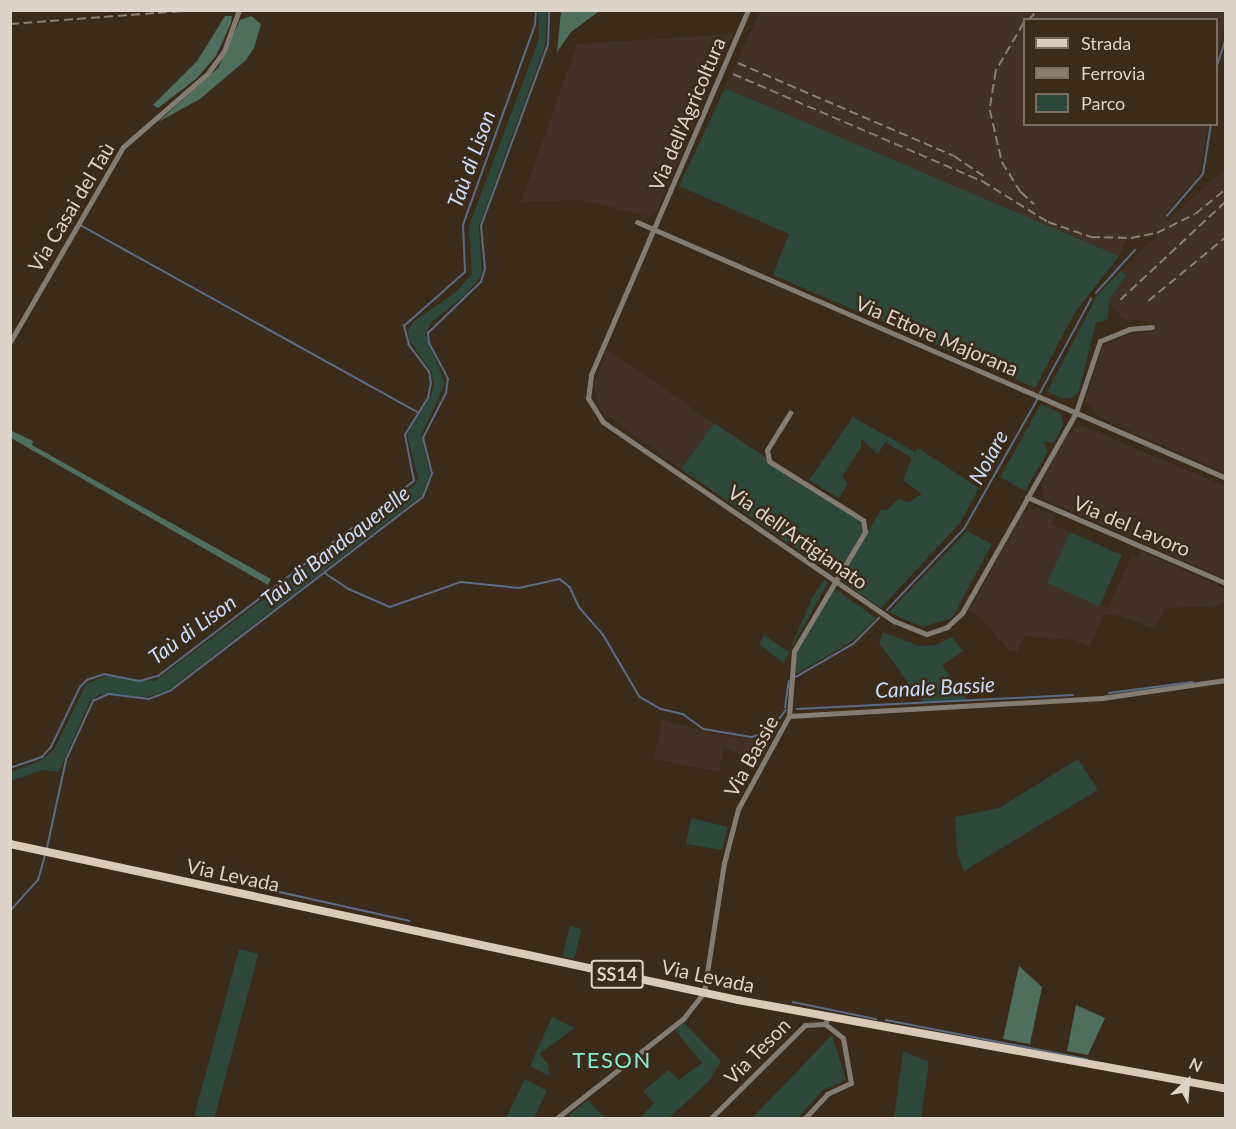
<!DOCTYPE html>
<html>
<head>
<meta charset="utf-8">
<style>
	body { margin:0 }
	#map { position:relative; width:1236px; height:1129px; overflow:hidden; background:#3a2b1b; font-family:Lato,sans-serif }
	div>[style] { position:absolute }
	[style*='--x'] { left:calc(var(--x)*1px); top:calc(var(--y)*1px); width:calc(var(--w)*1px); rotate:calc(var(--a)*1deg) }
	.industrial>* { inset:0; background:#423127 }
	.green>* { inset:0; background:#2d473a; transform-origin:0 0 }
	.forest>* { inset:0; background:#506e5e }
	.stream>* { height:1.5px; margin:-0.75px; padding:0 0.75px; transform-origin:0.75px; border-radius:0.75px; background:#5c6b84 }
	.minor>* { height:5px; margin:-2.5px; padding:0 2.5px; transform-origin:2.5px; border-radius:2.5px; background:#837c73 }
	.primary>* { height:8px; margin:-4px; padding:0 4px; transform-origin:4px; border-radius:4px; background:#d9cab9 }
	.rail>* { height:1.5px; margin-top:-0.75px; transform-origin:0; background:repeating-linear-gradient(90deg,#8a7e71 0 9px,transparent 0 13.5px) }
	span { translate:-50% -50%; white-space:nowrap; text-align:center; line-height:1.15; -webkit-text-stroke:5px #3a2b1b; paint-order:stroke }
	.shield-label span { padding:2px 4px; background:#3a2b1b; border:2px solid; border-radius:4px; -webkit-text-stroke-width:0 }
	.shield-label { font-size:18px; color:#ddd3c9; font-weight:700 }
	.street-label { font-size:20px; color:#ddd3c9 }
	.water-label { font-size:21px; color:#cbddfa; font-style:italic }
	.quarter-label { font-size:22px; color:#88ebd4; letter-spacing:1.5px }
	.frame { position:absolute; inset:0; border:12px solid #ddd3c9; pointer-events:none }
	.legend { position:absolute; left:1023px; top:18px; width:195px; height:108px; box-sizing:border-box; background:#3a2b1b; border:2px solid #7b6e61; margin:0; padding:8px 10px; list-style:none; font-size:18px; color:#ddd3c9 }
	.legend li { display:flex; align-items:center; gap:12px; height:30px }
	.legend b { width:30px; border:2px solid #7b6e61 }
	.north { position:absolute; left:1158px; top:1051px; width:60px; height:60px; -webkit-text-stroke:4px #3a2b1b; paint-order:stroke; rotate:26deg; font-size:16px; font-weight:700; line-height:24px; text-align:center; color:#ddd3c9 }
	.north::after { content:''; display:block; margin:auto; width:21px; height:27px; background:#ddd3c9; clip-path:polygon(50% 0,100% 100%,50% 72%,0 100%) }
</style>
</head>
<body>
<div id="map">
	<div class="industrial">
		<div style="clip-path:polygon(760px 11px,1225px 11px,1225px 28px,1217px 55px,1216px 20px,1024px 20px,1024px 124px,1208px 125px,1199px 175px,1163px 215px,1167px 221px,1225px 169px,1225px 472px,1098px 417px,1085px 400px,1102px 347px,1120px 337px,1155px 330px,1153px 322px,1124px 319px,1108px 302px,1125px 276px,1121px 271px,1159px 234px,1126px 241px,1119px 256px,725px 88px)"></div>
		<div style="clip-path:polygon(732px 34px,658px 209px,650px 217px,584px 200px,521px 202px,577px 44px)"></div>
		<div style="clip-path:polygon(607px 350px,714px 423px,681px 469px,599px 409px,594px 385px)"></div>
		<div style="clip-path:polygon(1080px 425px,1225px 486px,1225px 579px,1045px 500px,1041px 483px,1064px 437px)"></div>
		<div style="clip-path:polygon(1035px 508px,1055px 515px,1051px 524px,1070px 532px,1048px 584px,1108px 608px,1132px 555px,1138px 558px,1141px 551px,1225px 589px,1225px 599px,1218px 606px,1165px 608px,1155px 629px,1115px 614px,1105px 615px,1107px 609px,1089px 647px,1074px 640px,1025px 636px,1017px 652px,1008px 649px,979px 616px,969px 611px,1023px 513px)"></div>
		<div style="clip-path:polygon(662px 719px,715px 735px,766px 740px,754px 763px,724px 746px,719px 772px,654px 759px)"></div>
	</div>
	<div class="green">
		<div style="clip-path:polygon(538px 11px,547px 11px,545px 46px,479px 226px,482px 275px,465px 295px,431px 323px,426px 335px,445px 384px,421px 435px,430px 474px,422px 495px,167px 691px,147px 697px,100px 694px,90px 701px,59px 772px,43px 770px,11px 781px,11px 772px,40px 761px,54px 750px,86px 684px,106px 676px,155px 681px,415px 485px,418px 478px,407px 435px,431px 396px,434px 384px,431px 371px,409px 340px,408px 331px,413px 322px,456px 292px,472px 274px,469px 226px,539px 39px)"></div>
		<div style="clip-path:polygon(725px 88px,1119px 256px,1074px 314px,1035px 388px,773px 275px,789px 234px,679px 186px)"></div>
		<div style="clip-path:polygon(1121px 271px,1126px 276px,1109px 300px,1108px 319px,1096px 323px,1079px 391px,1073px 398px,1065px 399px,1047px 392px,1098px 294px)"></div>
		<div style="clip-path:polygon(1041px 404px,1060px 413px,1064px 424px,1054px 443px,1043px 441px,1048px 451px,1025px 491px,1000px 477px)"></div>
		<div style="clip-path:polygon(853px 417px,915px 452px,918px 448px,979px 488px,960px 523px,881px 608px,839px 579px,881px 510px,887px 510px,898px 499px,908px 502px,922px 494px,903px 480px,912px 458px,885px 442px,878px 454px,861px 439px,861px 447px,842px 477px,848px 483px,839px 498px,809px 480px)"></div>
		<div style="clip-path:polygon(714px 423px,861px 521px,863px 531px,836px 576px,681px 469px)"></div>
		<div style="clip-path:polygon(967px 531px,992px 544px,952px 618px,922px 627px,889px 612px)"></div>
		<div style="left:1070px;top:532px;width:57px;height:56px;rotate:24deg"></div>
		<div style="clip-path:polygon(824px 580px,828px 582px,789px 653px,783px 663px,759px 644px,764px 635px,789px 652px,812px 598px)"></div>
		<div style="clip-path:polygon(834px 588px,876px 618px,851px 642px,796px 674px,797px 650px)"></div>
		<div style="clip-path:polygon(883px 632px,919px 646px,936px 645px,952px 637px,963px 651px,942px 665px,967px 700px,923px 703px,879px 643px)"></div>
		<div style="clip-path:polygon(1078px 759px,1098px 790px,964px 871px,957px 853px,955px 817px,999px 808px)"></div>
		<div style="clip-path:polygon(691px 818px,728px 827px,722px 850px,686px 844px)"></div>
		<div style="left:570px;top:926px;width:12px;height:31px;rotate:14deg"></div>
		<div style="left:239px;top:949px;width:20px;height:172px;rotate:15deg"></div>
		<div style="clip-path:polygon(552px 1017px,575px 1028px,539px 1054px,548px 1064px,549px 1076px,530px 1066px)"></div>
		<div style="clip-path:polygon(684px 1023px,721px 1061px,710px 1080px,669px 1118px,640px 1118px,654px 1103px,643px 1091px,669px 1070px,679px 1080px,702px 1063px,675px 1030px)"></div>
		<div style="clip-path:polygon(832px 1035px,846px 1080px,823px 1090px,798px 1118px,752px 1118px)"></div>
		<div style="clip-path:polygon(903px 1051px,929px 1062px,921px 1118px,894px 1118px)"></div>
		<div style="clip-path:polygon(525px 1079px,547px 1091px,534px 1118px,506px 1118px)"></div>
		<div style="clip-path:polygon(588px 1100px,605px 1118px,572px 1118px,569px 1115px)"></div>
	</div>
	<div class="forest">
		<div style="clip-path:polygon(561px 11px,561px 10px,651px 11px,598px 12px,571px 32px,557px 52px)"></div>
		<div style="clip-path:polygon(225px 16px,232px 16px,231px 23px,216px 56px,196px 79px,158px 108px,153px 105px,197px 61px)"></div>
		<div style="clip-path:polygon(251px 16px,261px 24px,254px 48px,246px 60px,200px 99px,158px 122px,218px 68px,240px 20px)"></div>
		<div style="clip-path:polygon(10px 430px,33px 441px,32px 445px,271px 579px,268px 585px,11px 438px)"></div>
		<div style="clip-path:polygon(1019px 966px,1042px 987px,1030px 1044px,1003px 1039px)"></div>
		<div style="clip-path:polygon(1076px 1005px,1105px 1018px,1088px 1055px,1067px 1051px)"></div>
	</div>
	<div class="stream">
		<div style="--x:1216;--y:69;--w:33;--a:-72"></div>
		<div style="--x:1167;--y:216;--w:55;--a:-49.4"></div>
		<div style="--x:1203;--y:174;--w:51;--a:-80.9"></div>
		<div style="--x:82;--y:226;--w:383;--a:29"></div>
		<div style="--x:1096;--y:293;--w:58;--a:-47.8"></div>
		<div style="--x:1040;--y:393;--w:107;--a:-61.5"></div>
		<div style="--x:325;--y:573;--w:29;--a:34"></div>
		<div style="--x:349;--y:589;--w:45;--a:23.7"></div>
		<div style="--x:390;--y:607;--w:75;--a:-19.4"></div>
		<div style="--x:461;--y:582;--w:58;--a:5.9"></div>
		<div style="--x:519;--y:588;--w:42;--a:-12.4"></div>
		<div style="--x:560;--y:579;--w:13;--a:39"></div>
		<div style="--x:570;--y:587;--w:23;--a:65"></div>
		<div style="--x:580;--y:608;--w:35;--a:49"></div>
		<div style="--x:603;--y:634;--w:73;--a:59.6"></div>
		<div style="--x:640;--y:697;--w:24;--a:30"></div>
		<div style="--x:661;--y:709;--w:23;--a:13"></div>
		<div style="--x:683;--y:714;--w:26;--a:36"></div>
		<div style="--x:704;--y:729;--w:49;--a:9.5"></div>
		<div style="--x:752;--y:737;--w:19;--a:-18"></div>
		<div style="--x:770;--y:731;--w:26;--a:-53"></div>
		<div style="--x:887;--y:610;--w:112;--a:-46.5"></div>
		<div style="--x:964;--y:529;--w:150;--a:-60.5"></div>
		<div style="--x:796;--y:677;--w:66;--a:-30.1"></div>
		<div style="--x:853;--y:644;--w:37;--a:-45"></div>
		<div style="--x:1109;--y:693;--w:84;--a:-7.5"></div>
		<div style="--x:785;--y:708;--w:27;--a:-82"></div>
		<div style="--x:797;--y:709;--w:276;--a:-2.9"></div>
		<div style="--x:10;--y:768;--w:34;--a:-19"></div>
		<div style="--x:42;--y:757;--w:13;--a:-48"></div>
		<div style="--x:51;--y:747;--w:67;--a:-64.2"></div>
		<div style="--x:80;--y:687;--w:10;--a:-45"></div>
		<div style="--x:87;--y:680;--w:18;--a:-19"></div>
		<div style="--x:104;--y:674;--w:37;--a:11"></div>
		<div style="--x:140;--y:681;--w:19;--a:-16"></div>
		<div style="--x:158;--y:676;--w:322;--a:-37.3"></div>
		<div style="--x:414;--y:481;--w:47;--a:-101.1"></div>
		<div style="--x:405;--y:435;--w:44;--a:-58.1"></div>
		<div style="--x:428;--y:398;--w:15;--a:-79"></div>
		<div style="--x:431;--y:383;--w:11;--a:-100"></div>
		<div style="--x:429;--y:372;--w:34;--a:-127"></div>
		<div style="--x:409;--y:345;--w:20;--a:-105"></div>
		<div style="--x:404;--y:326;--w:81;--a:-41.5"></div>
		<div style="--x:465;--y:272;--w:47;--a:-92.4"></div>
		<div style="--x:463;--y:225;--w:213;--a:-70.2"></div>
		<div style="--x:535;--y:25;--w:15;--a:-86"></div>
		<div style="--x:47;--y:848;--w:90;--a:-77.8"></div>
		<div style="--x:66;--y:760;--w:65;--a:-65.4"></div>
		<div style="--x:93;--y:701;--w:17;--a:-24"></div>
		<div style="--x:109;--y:694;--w:40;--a:7.1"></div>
		<div style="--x:149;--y:699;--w:22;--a:-21"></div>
		<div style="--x:170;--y:691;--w:319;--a:-37.5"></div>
		<div style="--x:423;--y:497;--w:25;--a:-69"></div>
		<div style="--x:432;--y:474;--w:37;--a:-104"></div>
		<div style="--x:423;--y:438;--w:51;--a:-62.9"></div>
		<div style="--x:446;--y:393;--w:14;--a:-82"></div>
		<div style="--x:448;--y:379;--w:41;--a:-117.8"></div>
		<div style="--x:429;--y:343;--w:10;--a:-96"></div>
		<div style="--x:428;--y:333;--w:74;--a:-43.9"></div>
		<div style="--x:481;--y:282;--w:14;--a:-73"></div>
		<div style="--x:485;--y:269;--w:43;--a:-95.3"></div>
		<div style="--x:481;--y:226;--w:193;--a:-69.7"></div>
		<div style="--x:548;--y:45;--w:35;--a:-88"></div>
		<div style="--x:230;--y:881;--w:184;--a:12.5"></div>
		<div style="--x:10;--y:911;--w:42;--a:-47.9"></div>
		<div style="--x:38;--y:880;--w:25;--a:-74"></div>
		<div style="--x:793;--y:1002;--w:85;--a:11.6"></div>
		<div style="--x:886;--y:1020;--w:205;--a:11"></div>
	</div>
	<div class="minor">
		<div style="--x:748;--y:10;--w:397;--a:113.3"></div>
		<div style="--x:591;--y:375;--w:23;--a:97"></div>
		<div style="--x:588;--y:398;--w:28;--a:58"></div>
		<div style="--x:603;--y:422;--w:353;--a:34.4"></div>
		<div style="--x:894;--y:621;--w:35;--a:22"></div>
		<div style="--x:927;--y:634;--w:21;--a:-19"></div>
		<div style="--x:947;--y:627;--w:21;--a:-43"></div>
		<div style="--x:962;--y:613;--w:231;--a:-60.4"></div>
		<div style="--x:1076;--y:412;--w:75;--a:-71.3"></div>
		<div style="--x:1100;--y:341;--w:31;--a:-22"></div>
		<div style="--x:1129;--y:329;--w:23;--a:-5"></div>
		<div style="--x:637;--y:222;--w:642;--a:23.49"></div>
		<div style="--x:10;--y:342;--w:225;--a:-59.9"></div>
		<div style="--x:123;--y:147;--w:113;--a:-41"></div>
		<div style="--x:208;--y:73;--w:27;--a:-54"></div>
		<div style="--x:224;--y:51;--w:44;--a:-69.9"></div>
		<div style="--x:1027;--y:497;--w:217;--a:23.4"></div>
		<div style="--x:789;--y:716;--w:314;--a:-3.3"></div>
		<div style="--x:1102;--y:698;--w:125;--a:-8.3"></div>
		<div style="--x:557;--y:1118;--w:160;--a:-38.2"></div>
		<div style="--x:683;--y:1019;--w:34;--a:-52"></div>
		<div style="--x:704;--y:992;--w:131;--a:-81.2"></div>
		<div style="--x:724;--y:863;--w:56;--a:-75.5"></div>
		<div style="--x:738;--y:809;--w:106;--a:-61.3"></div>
		<div style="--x:789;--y:716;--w:65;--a:-85.6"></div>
		<div style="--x:794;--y:651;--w:139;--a:-59.2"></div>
		<div style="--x:865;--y:532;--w:12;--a:-99"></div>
		<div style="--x:863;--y:520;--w:111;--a:-147.9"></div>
		<div style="--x:769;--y:461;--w:11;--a:-100"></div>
		<div style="--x:767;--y:450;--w:44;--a:-58.1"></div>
		<div style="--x:711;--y:1118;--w:132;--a:-44.7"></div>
		<div style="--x:805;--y:1025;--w:20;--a:-3"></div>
		<div style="--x:825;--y:1024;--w:8;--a:-67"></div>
		<div style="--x:805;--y:1118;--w:33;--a:-47"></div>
		<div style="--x:827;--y:1094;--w:26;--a:-25"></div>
		<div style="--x:851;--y:1083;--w:46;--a:-100.1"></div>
		<div style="--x:843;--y:1038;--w:23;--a:-142"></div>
	</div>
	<div class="primary">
		<div style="--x:10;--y:844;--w:745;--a:12.09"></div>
		<div style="--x:738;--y:1000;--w:496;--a:10.3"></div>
	</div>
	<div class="rail">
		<div style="--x:1028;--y:20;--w:14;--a:-45"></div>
		<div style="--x:1024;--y:23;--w:56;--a:120.3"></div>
		<div style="--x:996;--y:71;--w:39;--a:99"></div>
		<div style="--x:990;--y:110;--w:53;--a:77"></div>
		<div style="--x:1002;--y:162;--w:36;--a:58"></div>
		<div style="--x:1021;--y:192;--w:18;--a:43"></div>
		<div style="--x:10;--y:24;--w:186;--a:-4.3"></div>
		<div style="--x:738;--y:63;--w:235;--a:23.3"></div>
		<div style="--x:954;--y:156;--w:37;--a:34"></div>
		<div style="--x:733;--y:74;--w:271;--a:23.3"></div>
		<div style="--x:982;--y:181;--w:78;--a:31.8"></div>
		<div style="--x:1048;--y:222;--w:46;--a:19.2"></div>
		<div style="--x:1091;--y:237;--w:40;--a:1.4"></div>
		<div style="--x:1131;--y:238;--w:26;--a:-11"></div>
		<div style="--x:1157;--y:233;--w:42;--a:-26.6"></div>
		<div style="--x:1195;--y:214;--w:40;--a:-39"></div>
		<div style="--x:1120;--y:300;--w:145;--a:-43"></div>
		<div style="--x:1148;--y:301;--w:101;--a:-39.4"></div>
	</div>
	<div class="shield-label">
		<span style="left:617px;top:974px">SS14</span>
	</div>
	<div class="street-label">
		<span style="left:687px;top:114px;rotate:-67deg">Via dell'Agricoltura</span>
		<span style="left:71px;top:207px;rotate:-59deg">Via Casai del Taù</span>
		<span style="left:937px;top:336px;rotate:23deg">Via Ettore Majorana</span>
		<span style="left:1132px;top:526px;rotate:23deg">Via del Lavoro</span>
		<span style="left:798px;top:537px;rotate:35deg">Via dell'Artigianato</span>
		<span style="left:751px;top:756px;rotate:-61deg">Via Bassie</span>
		<span style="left:233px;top:875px;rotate:12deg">Via Levada</span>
		<span style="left:708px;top:976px;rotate:12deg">Via Levada</span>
		<span style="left:757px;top:1051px;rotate:-45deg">Via Teson</span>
	</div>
	<div class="water-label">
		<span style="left:471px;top:159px;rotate:-70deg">Taù di Lison</span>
		<span style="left:988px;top:457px;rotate:-61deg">Noiare</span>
		<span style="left:335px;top:546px;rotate:-38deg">Taù di Bandoquerelle</span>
		<span style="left:192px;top:629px;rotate:-36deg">Taù di Lison</span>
		<span style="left:935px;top:687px;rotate:-3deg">Canale Bassie</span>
	</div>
	<div class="quarter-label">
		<span style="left:612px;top:1060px">TESON</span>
	</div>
	<div class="frame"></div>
	<ul class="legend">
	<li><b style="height:8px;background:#d9cab9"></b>Strada</li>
	<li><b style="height:8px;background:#8a7e71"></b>Ferrovia</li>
	<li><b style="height:16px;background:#2d473a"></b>Parco</li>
	</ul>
	<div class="north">N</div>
</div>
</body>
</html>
